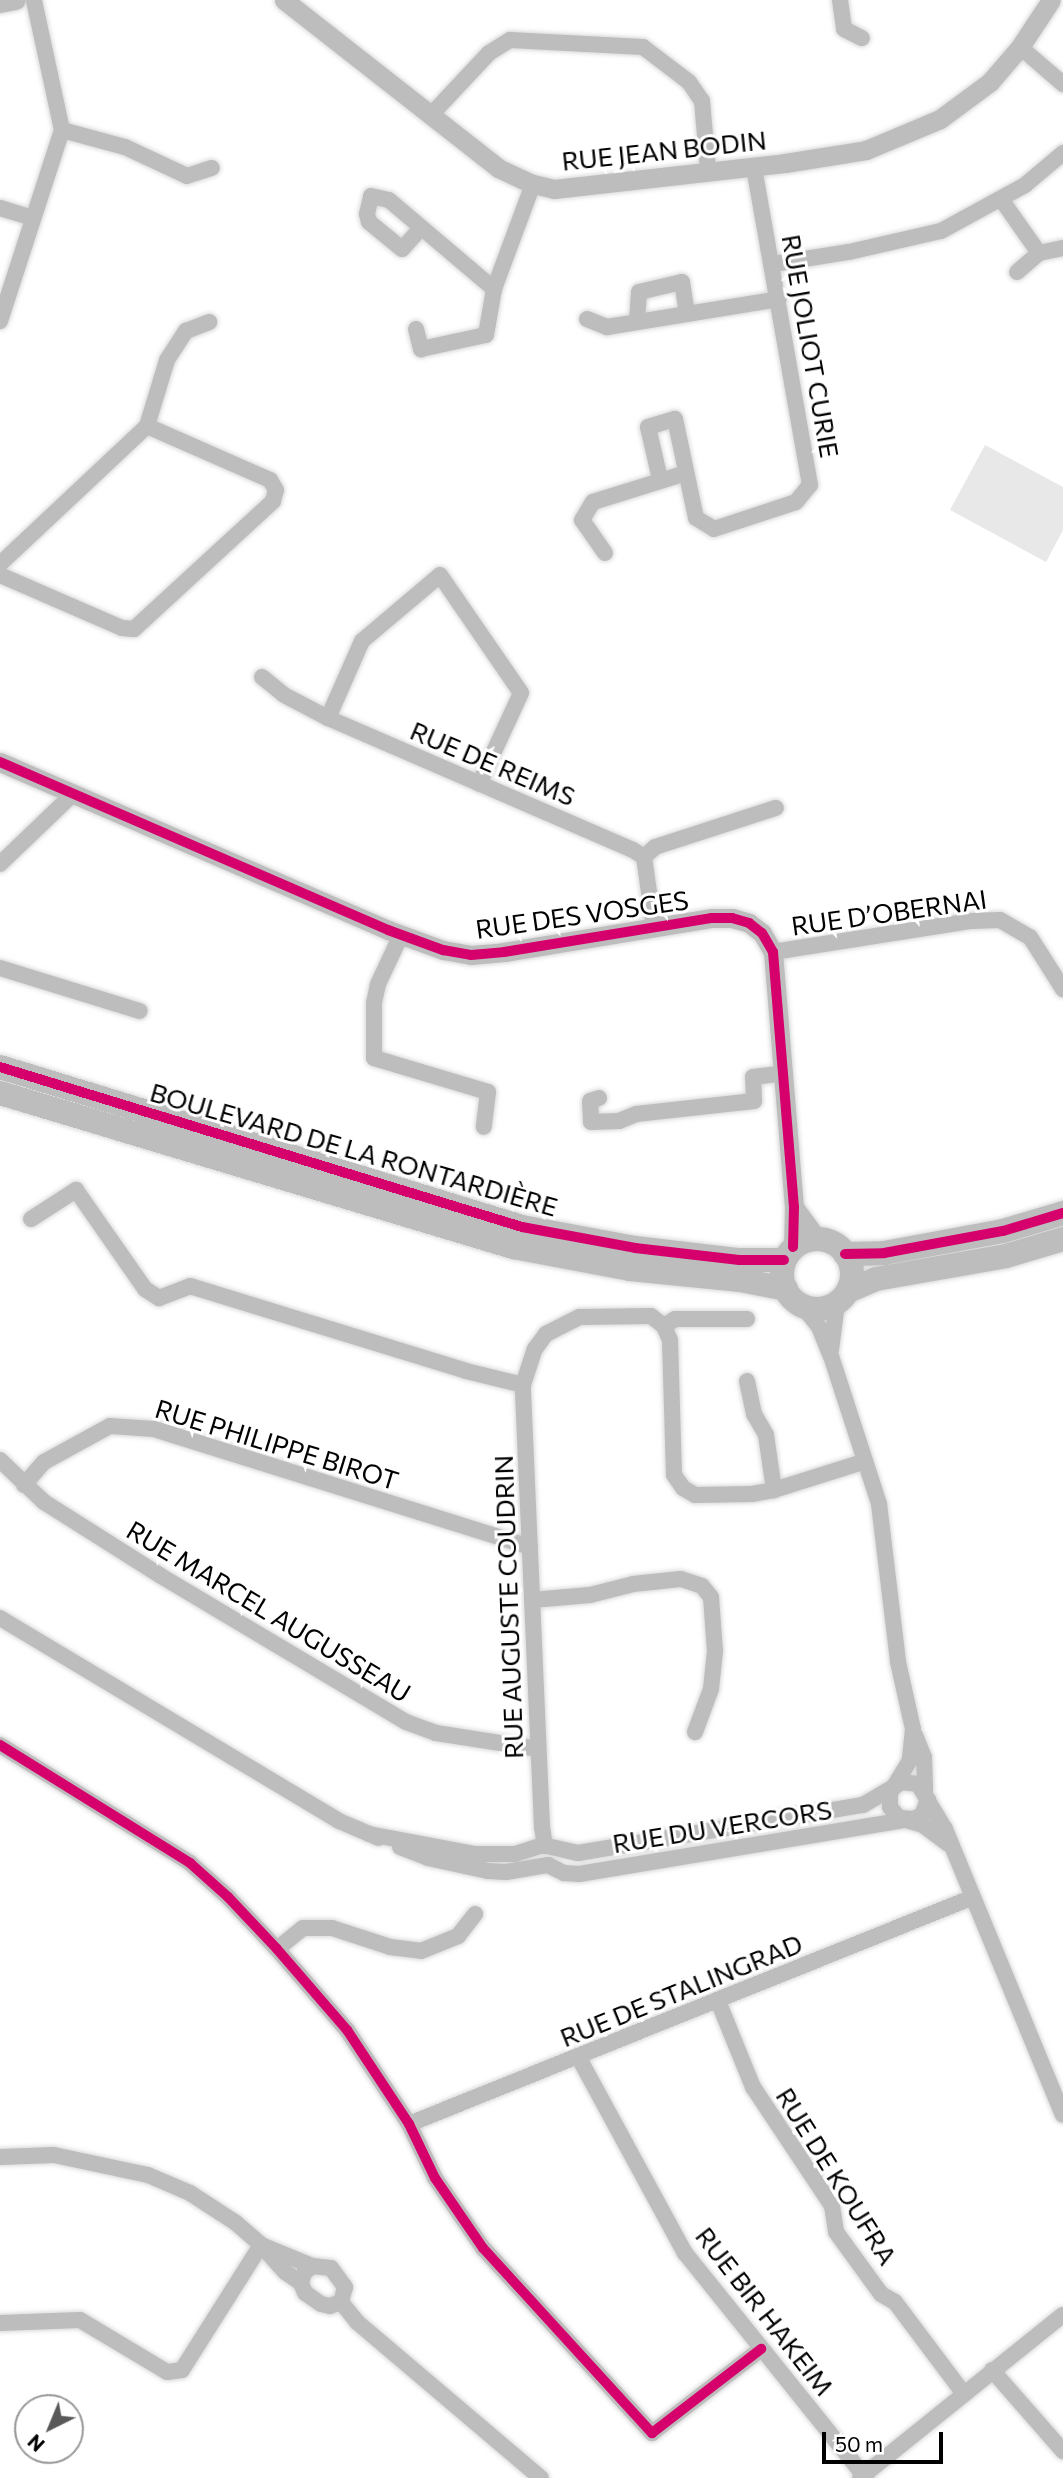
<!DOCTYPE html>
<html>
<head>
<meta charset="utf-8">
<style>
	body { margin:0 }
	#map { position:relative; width:1063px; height:2478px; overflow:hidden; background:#fff; font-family:Commissioner,sans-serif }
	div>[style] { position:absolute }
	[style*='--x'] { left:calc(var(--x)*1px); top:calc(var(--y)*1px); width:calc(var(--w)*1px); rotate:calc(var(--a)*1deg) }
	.green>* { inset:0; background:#e8e8e8 }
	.roads { filter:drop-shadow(0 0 2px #dbdbdb) drop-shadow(0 0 2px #dbdbdb) }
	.minor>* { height:16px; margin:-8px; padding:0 8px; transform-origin:8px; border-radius:8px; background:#bdbdbd }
	.tertiary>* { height:19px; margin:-9.5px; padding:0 9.5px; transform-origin:9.5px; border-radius:9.5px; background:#bdbdbd }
	.primary>* { height:24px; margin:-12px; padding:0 12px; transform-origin:12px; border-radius:12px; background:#bdbdbd }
	.primary>.ring { margin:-12px; padding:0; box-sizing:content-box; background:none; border:24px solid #bdbdbd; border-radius:50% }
	.cycleway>* { height:10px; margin:-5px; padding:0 5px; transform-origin:5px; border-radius:5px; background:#d6006c }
	span { translate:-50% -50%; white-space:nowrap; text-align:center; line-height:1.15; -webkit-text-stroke:6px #fff; paint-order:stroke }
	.street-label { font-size:26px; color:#000 }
	.north { position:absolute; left:14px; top:2394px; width:70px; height:70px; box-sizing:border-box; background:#fff; border:2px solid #999; border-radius:50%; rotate:223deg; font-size:19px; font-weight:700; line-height:28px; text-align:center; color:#000 }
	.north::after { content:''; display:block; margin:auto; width:24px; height:32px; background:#595959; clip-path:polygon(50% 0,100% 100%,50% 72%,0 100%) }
	.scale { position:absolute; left:822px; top:2432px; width:121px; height:32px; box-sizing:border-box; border:4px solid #000; border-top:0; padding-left:9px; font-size:21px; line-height:24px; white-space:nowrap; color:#000; -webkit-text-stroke:5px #fff; paint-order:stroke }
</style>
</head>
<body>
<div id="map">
	<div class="green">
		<div style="clip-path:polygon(985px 445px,1063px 487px,1063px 530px,1046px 562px,950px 510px)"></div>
	</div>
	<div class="roads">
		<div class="minor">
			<div style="--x:840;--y:0;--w:29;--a:82"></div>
			<div style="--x:844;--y:29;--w:20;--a:27"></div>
			<div style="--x:1020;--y:47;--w:57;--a:40.7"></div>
			<div style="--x:430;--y:116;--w:86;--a:-46.9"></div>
			<div style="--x:489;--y:53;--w:25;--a:-32"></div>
			<div style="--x:510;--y:40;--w:133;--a:3"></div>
			<div style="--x:643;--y:47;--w:58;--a:37.3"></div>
			<div style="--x:689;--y:82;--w:23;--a:56"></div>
			<div style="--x:702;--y:101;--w:69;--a:85"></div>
			<div style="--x:62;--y:130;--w:65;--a:15.1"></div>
			<div style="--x:125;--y:147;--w:68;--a:25.1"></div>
			<div style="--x:187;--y:176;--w:26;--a:-18"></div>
			<div style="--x:1001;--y:199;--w:66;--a:54.9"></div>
			<div style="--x:1039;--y:253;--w:29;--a:139"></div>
			<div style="--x:0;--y:208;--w:34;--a:17"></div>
			<div style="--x:421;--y:228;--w:28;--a:132"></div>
			<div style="--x:402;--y:249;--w:43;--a:-140.7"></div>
			<div style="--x:369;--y:222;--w:8;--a:-104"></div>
			<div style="--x:367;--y:214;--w:18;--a:-77"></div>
			<div style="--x:371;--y:196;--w:18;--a:13"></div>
			<div style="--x:389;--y:200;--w:138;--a:40.3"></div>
			<div style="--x:1039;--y:253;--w:25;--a:-12"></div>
			<div style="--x:773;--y:264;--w:77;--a:-9"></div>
			<div style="--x:849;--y:252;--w:94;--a:-12.9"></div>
			<div style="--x:941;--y:231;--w:96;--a:-28.7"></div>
			<div style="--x:1025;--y:185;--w:50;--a:-40.1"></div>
			<div style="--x:587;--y:319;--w:22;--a:22"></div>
			<div style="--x:607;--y:327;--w:174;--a:-9.2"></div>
			<div style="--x:0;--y:321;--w:201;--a:-72"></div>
			<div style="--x:62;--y:130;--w:133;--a:-102.2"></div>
			<div style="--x:637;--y:321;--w:29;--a:-86"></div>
			<div style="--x:639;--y:292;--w:44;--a:-13.1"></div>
			<div style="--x:682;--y:282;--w:32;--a:81"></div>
			<div style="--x:416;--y:329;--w:21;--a:76"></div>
			<div style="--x:421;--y:349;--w:66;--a:-12.2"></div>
			<div style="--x:486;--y:335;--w:47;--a:-80.1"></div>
			<div style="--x:494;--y:289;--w:112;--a:-69.6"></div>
			<div style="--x:660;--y:479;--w:53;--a:-103"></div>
			<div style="--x:648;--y:427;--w:28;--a:-17"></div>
			<div style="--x:675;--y:419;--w:101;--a:78"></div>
			<div style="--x:696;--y:518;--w:21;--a:31"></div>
			<div style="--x:714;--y:529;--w:86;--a:-18.2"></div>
			<div style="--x:796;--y:502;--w:22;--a:-51"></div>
			<div style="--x:810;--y:485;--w:324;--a:-100"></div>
			<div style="--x:605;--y:553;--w:40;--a:-124.9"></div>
			<div style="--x:582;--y:520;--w:21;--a:-59"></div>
			<div style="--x:593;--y:502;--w:97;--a:-17.3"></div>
			<div style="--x:0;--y:564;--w:202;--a:-43.2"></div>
			<div style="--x:147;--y:426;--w:69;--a:-73.1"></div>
			<div style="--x:167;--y:360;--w:35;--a:-57"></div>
			<div style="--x:186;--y:331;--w:25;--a:-21"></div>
			<div style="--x:0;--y:575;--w:133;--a:23.5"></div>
			<div style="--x:122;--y:628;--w:12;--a:5"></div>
			<div style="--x:134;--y:629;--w:189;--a:-42.6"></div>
			<div style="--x:273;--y:501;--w:11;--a:-75"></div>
			<div style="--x:276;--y:490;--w:12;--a:-121"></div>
			<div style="--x:270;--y:480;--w:134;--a:-156.3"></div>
			<div style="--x:262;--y:677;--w:28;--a:39"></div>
			<div style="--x:284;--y:695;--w:50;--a:27.6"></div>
			<div style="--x:328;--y:718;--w:332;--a:23.4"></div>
			<div style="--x:633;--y:850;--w:13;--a:32"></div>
			<div style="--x:644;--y:857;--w:71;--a:81.9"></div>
			<div style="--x:328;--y:718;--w:84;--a:-66.2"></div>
			<div style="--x:362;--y:641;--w:102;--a:-40.2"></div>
			<div style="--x:440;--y:575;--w:143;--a:55.5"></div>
			<div style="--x:521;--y:693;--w:100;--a:114.8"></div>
			<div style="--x:644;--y:857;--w:15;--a:-42"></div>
			<div style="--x:655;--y:847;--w:127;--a:-17.9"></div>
			<div style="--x:0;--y:864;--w:100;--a:-43.8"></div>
			<div style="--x:401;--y:935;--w:54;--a:115.1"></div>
			<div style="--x:378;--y:984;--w:19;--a:102"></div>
			<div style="--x:374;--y:1003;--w:55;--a:90"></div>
			<div style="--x:374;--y:1058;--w:119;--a:16.6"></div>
			<div style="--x:488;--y:1092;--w:35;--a:97"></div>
			<div style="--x:773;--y:952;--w:201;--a:-8.9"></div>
			<div style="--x:972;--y:921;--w:28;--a:-2"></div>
			<div style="--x:1000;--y:920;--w:34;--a:30"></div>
			<div style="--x:1030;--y:937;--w:62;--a:57.6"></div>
			<div style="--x:0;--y:968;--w:146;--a:17.1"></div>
			<div style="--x:599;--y:1098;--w:9;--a:162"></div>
			<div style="--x:590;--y:1101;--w:21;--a:87"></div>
			<div style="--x:591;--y:1122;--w:28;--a:-2"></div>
			<div style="--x:619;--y:1121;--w:18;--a:-22"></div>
			<div style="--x:636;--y:1114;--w:119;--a:-6.3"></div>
			<div style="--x:754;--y:1101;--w:24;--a:-92"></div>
			<div style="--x:753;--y:1077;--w:32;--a:-7"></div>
			<div style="--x:31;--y:1219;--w:54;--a:-32.8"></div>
			<div style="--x:76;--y:1190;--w:121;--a:55.1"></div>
			<div style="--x:145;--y:1289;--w:17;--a:33"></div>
			<div style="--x:159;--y:1298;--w:33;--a:-21"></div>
			<div style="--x:190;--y:1286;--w:289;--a:17.1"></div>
			<div style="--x:466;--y:1371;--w:59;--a:13.8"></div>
			<div style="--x:803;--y:1307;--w:26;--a:51"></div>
			<div style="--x:819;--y:1327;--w:31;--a:68"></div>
			<div style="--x:831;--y:1356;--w:156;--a:72"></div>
			<div style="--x:879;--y:1504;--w:159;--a:83.1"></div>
			<div style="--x:898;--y:1662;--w:69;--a:77.4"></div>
			<div style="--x:913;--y:1729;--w:31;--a:96"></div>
			<div style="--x:910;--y:1760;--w:39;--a:121"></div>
			<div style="--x:890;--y:1793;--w:14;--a:90"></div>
			<div style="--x:890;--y:1807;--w:14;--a:51"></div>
			<div style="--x:899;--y:1818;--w:15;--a:4"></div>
			<div style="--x:914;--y:1819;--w:9;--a:-27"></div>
			<div style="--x:922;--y:1815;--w:17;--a:-69"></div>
			<div style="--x:664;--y:1326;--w:13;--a:-32"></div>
			<div style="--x:675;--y:1319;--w:72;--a:0"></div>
			<div style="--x:831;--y:1350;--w:47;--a:-82.7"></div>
			<div style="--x:747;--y:1381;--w:34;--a:78"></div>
			<div style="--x:754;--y:1414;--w:24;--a:60"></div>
			<div style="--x:766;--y:1435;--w:56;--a:81.7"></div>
			<div style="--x:0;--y:1460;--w:61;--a:43.7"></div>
			<div style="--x:44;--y:1502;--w:138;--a:32.3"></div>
			<div style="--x:161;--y:1576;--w:285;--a:30.8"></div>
			<div style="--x:406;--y:1722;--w:32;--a:20"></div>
			<div style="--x:436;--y:1733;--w:103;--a:8.9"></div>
			<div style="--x:24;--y:1485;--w:30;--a:-49"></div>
			<div style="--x:44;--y:1462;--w:75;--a:-28.6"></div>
			<div style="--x:110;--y:1426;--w:44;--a:3.9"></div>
			<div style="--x:154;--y:1429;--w:394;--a:17.4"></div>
			<div style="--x:532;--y:1600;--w:58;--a:-4.9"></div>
			<div style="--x:590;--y:1595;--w:44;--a:-14.3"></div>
			<div style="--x:633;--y:1584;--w:48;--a:-5.9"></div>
			<div style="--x:681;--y:1579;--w:22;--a:18"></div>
			<div style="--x:702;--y:1586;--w:14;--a:51"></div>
			<div style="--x:711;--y:1597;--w:54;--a:85.8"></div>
			<div style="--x:715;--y:1651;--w:38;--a:96"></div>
			<div style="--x:711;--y:1689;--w:46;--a:110.4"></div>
			<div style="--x:0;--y:1618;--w:395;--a:30.9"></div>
			<div style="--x:339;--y:1821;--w:43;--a:23"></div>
			<div style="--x:915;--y:1735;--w:24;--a:68"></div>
			<div style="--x:924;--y:1757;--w:33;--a:88"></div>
			<div style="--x:0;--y:1745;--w:224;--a:31.8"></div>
			<div style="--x:190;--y:1863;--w:51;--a:41.8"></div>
			<div style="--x:228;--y:1897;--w:71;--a:46.7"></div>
			<div style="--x:277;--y:1949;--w:107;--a:49.2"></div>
			<div style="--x:347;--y:2030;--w:113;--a:56.6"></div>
			<div style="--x:409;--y:2124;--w:60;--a:64.3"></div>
			<div style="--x:435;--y:2178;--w:85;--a:55.6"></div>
			<div style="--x:483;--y:2248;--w:251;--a:47.6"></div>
			<div style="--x:652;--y:2433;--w:138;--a:-37.6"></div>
			<div style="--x:369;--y:1834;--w:108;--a:10.7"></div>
			<div style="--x:475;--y:1854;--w:40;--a:0"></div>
			<div style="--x:515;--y:1854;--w:29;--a:-18"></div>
			<div style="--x:543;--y:1845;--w:36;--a:13"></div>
			<div style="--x:578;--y:1853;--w:289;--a:-9.6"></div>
			<div style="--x:863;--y:1805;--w:45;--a:-30.5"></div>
			<div style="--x:902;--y:1782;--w:16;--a:7"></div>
			<div style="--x:918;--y:1784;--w:52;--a:59"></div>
			<div style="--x:945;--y:1829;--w:309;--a:67.6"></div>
			<div style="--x:545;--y:1846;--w:19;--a:-99"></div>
			<div style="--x:542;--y:1827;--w:442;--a:-92.5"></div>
			<div style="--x:523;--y:1385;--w:38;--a:-72"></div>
			<div style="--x:535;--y:1349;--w:19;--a:-54"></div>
			<div style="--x:546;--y:1334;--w:38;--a:-27"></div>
			<div style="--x:580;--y:1317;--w:71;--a:-0.8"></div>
			<div style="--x:651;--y:1316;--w:16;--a:38"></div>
			<div style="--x:664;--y:1326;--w:15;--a:67"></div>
			<div style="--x:670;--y:1340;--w:135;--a:88.3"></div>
			<div style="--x:674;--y:1475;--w:16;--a:55"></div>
			<div style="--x:683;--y:1488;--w:14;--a:30"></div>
			<div style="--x:695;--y:1495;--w:57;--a:-1"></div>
			<div style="--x:752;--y:1494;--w:22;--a:-10"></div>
			<div style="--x:774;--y:1490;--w:93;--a:-17.5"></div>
			<div style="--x:400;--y:1847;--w:30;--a:21"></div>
			<div style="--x:428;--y:1858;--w:61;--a:12.2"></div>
			<div style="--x:488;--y:1871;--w:18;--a:3"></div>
			<div style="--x:506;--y:1872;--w:43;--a:-9.5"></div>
			<div style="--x:548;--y:1865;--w:18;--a:27"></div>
			<div style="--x:564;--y:1873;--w:15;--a:4"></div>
			<div style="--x:579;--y:1874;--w:331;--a:-9.4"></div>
			<div style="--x:906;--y:1820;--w:18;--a:16"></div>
			<div style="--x:923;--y:1825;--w:31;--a:37"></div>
			<div style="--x:277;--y:1949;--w:33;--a:-39"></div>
			<div style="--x:303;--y:1928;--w:29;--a:0"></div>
			<div style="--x:332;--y:1928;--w:61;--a:18.1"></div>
			<div style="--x:390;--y:1947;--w:31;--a:7"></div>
			<div style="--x:421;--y:1951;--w:40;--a:-22"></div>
			<div style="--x:458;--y:1936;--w:28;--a:-52"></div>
			<div style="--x:718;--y:2001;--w:93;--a:67.9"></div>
			<div style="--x:753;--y:2087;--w:143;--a:56.4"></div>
			<div style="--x:832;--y:2206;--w:26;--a:81"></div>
			<div style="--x:836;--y:2232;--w:77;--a:54"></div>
			<div style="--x:881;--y:2294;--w:16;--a:30"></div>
			<div style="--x:895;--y:2302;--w:115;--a:53.1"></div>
			<div style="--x:579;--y:2058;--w:222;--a:61.5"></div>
			<div style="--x:685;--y:2253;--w:289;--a:51.2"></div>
			<div style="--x:409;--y:2124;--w:606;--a:-21.91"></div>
			<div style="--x:0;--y:2157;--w:54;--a:-2.1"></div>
			<div style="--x:54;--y:2155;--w:96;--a:12"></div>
			<div style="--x:148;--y:2175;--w:46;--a:23.2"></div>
			<div style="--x:190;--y:2193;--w:55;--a:33.1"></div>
			<div style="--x:236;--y:2223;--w:33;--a:41"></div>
			<div style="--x:261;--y:2245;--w:148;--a:122.3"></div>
			<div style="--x:182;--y:2370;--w:15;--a:172"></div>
			<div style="--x:167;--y:2372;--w:101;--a:-149.1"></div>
			<div style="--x:80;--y:2320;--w:80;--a:177.9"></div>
			<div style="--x:301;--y:2283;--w:19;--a:-145"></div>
			<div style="--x:285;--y:2272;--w:36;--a:-132"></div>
			<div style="--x:261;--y:2245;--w:55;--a:22.4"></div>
			<div style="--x:312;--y:2266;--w:19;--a:6"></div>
			<div style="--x:331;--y:2268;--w:24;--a:54"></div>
			<div style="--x:345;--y:2287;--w:16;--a:105"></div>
			<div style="--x:341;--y:2302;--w:12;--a:160"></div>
			<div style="--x:330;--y:2306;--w:9;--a:-167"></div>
			<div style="--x:321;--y:2304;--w:19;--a:-145"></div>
			<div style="--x:305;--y:2293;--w:11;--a:-112"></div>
			<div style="--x:301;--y:2283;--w:10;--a:-73"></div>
			<div style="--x:304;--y:2273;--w:11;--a:-41"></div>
			<div style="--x:341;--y:2302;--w:26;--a:51"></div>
			<div style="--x:357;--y:2322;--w:241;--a:40.3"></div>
			<div style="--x:992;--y:2370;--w:108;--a:48.8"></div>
			<div style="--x:860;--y:2478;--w:260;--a:-38.8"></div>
		</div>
		<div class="tertiary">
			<div style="--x:284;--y:0;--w:272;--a:38.1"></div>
			<div style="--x:498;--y:168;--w:38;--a:25"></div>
			<div style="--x:533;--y:184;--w:22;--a:13"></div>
			<div style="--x:554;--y:189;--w:232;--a:-6.4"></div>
			<div style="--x:785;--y:163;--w:82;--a:-9.1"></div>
			<div style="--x:866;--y:150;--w:80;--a:-22.7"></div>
			<div style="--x:940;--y:119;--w:62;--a:-36.5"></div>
			<div style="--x:990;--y:82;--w:46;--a:-49.4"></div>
			<div style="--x:1020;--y:47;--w:56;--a:-56.6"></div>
			<div style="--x:0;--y:3;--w:16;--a:-11"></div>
			<div style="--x:0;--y:762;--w:423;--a:23.4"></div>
			<div style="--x:388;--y:930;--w:59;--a:20"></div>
			<div style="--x:443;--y:950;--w:28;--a:10"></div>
			<div style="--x:471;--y:955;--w:33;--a:-5"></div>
			<div style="--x:504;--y:952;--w:211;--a:-9.3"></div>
			<div style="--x:712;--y:918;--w:20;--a:0"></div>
			<div style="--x:732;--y:918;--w:18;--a:16"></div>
			<div style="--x:749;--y:923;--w:16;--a:38"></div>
			<div style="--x:762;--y:933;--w:22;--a:60"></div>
			<div style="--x:773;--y:952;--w:256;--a:85.3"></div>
			<div style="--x:794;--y:1207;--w:40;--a:91.4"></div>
			<div style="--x:794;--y:1207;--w:41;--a:54"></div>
		</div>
		<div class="primary">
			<div style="--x:0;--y:1067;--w:546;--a:17.04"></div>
			<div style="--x:522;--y:1227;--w:115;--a:10.5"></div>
			<div style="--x:635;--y:1248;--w:105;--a:6.6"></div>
			<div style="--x:739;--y:1260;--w:45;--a:0"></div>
			<div style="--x:0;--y:1093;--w:536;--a:16.71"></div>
			<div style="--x:513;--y:1247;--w:119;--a:10.6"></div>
			<div style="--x:630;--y:1269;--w:111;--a:5.7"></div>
			<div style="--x:740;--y:1280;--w:47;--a:11.1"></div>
			<div class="ring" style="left:782px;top:1239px;width:46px;height:46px"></div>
			<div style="--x:845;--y:1254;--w:39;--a:-1"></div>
			<div style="--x:884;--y:1253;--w:121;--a:-10.5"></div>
			<div style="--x:1003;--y:1231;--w:63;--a:-16.7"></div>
			<div style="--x:848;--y:1291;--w:30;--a:-23"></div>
			<div style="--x:876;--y:1279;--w:132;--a:-10"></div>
			<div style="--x:1006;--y:1256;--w:59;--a:-16.6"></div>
		</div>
	</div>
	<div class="cycleway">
		<div style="--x:0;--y:762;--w:423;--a:23.4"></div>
		<div style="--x:388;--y:930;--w:59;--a:20"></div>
		<div style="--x:443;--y:950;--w:28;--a:10"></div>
		<div style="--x:471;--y:955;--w:33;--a:-5"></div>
		<div style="--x:504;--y:952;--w:211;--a:-9.3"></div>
		<div style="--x:712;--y:918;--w:20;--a:0"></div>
		<div style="--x:732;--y:918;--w:18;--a:16"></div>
		<div style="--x:749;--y:923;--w:16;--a:38"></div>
		<div style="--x:762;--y:933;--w:22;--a:60"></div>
		<div style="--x:773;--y:952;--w:256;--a:85.3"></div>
		<div style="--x:794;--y:1207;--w:40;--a:91.4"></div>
		<div style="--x:0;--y:1067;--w:546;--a:17.04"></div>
		<div style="--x:522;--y:1227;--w:115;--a:10.5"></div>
		<div style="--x:635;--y:1248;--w:105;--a:6.6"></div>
		<div style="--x:739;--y:1260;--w:45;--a:0"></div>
		<div style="--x:845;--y:1254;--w:39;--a:-1"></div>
		<div style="--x:884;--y:1253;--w:121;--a:-10.5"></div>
		<div style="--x:1003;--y:1231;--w:63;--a:-16.7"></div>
		<div style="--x:0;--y:1745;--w:224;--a:31.8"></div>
		<div style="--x:190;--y:1863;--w:51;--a:41.8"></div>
		<div style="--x:228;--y:1897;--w:71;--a:46.7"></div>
		<div style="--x:277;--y:1949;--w:107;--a:49.2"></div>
		<div style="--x:347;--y:2030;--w:113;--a:56.6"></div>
		<div style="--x:409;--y:2124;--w:60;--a:64.3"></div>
		<div style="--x:435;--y:2178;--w:85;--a:55.6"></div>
		<div style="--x:483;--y:2248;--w:251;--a:47.6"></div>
		<div style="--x:652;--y:2433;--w:138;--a:-37.6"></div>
	</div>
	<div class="street-label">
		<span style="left:664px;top:150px;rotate:-6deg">RUE JEAN BODIN</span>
		<span style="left:811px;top:346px;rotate:80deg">RUE JOLIOT CURIE</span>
		<span style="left:493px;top:763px;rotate:23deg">RUE DE REIMS</span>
		<span style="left:889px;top:912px;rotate:-8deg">RUE D’OBERNAI</span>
		<span style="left:582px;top:914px;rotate:-8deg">RUE DES VOSGES</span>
		<span style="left:354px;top:1149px;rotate:16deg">BOULEVARD DE LA RONTARDIÈRE</span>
		<span style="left:277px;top:1444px;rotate:17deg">RUE PHILIPPE BIROT</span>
		<span style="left:508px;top:1607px;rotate:-92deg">RUE AUGUSTE COUDRIN</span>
		<span style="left:269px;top:1611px;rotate:31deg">RUE MARCEL AUGUSSEAU</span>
		<span style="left:722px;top:1826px;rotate:-9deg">RUE DU VERCORS</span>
		<span style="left:681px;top:1990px;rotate:-22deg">RUE DE STALINGRAD</span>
		<span style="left:837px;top:2176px;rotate:58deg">RUE DE KOUFRA</span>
		<span style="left:765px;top:2311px;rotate:52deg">RUE BIR HAKEIM</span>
	</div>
	<div class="north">N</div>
	<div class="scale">50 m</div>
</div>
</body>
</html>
